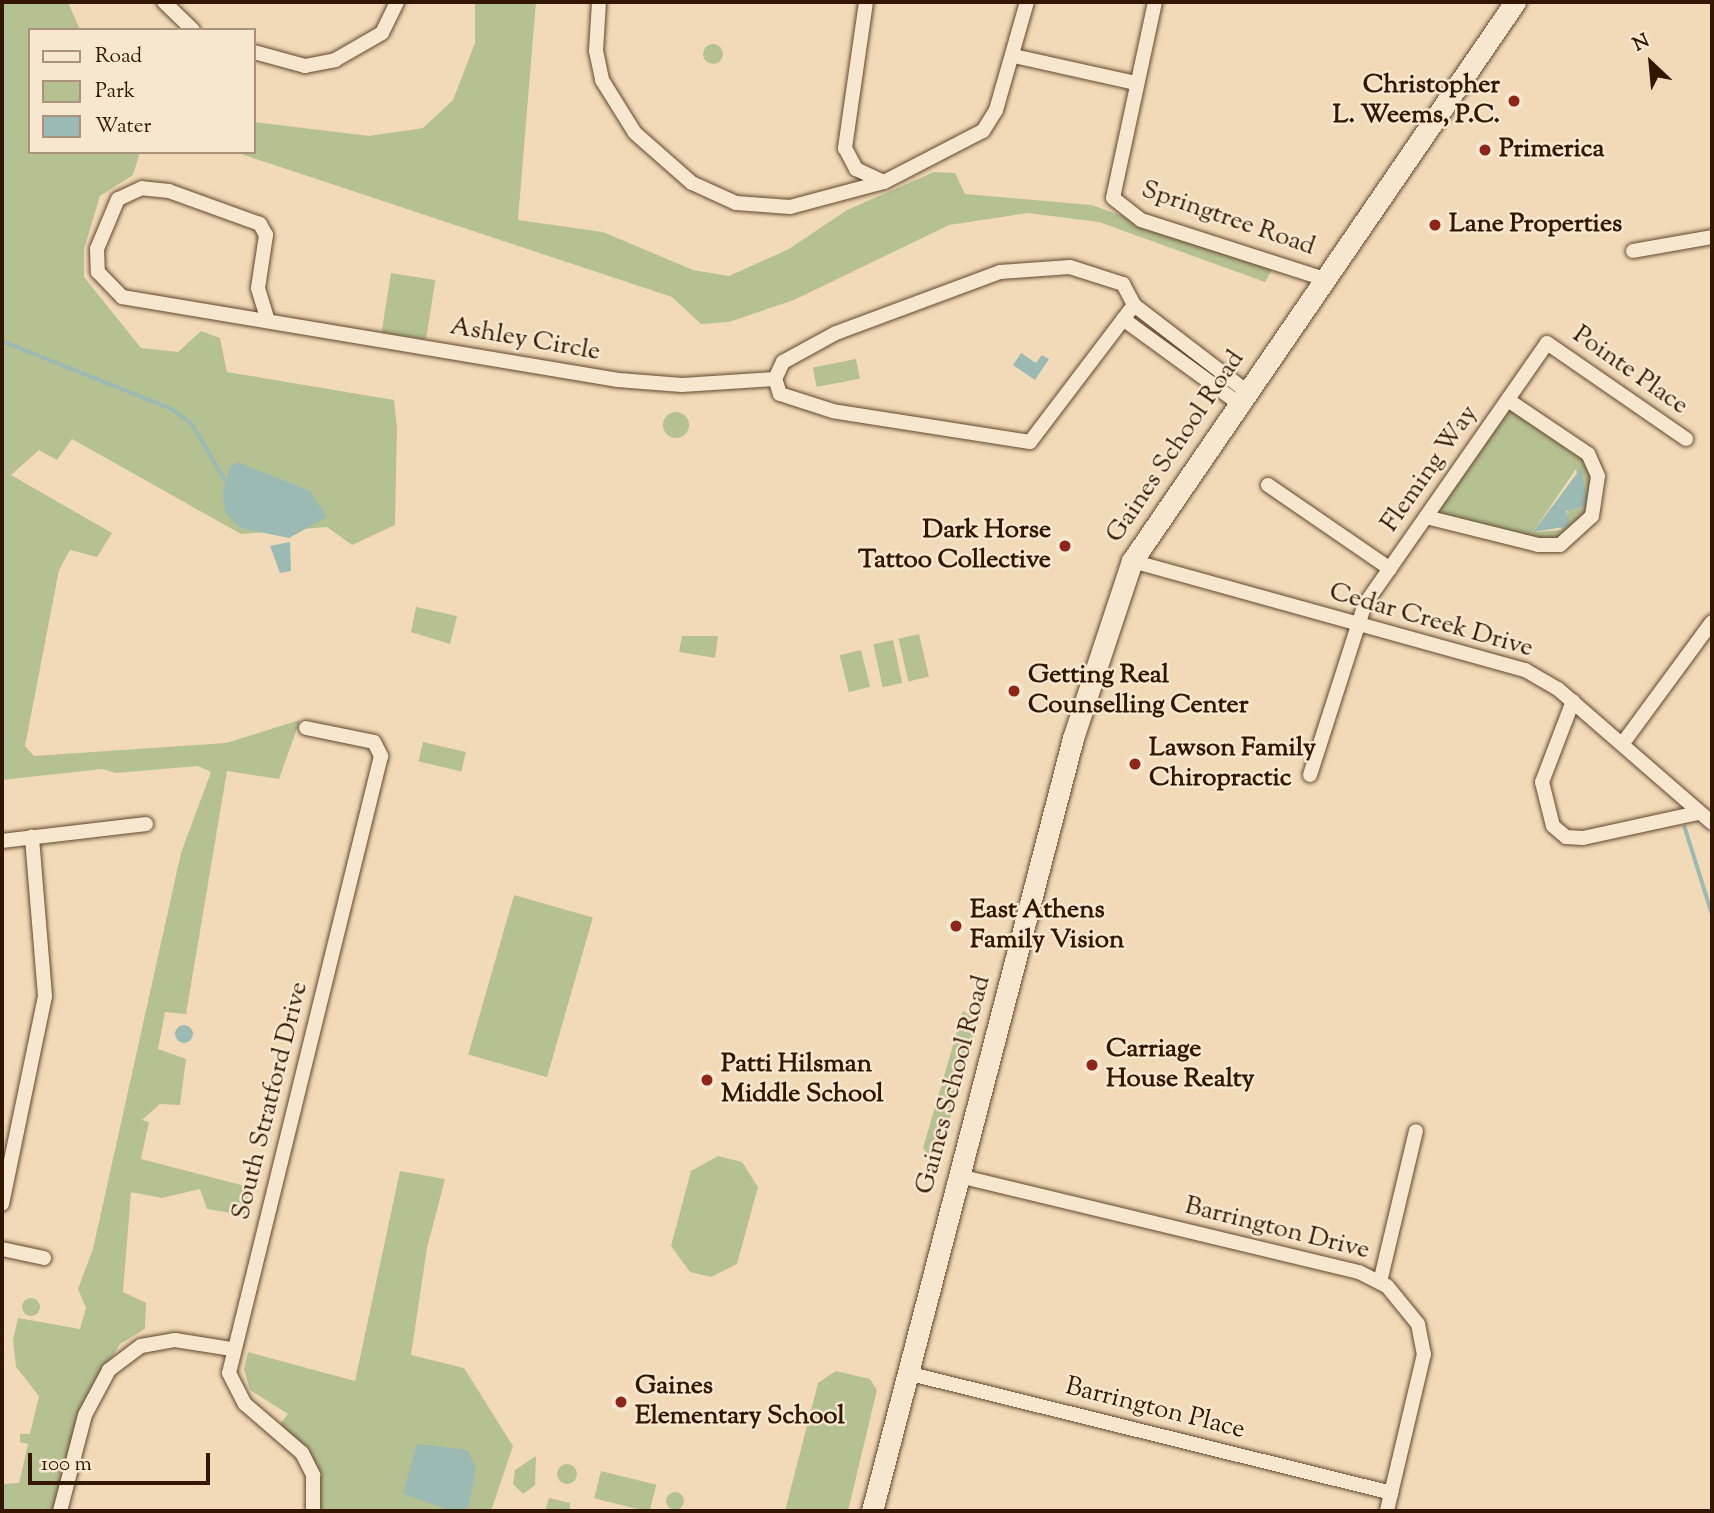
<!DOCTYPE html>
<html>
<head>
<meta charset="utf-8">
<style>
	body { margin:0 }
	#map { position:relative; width:1714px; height:1513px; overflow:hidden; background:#f2dab8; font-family:"Sorts Mill Goudy",serif }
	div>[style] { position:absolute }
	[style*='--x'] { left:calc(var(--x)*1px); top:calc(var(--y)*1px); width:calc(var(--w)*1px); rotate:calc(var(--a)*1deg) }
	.green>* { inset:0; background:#b6c192; transform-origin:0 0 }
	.round { border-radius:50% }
	.water>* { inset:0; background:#9bbab3 }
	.stream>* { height:3.5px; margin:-1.75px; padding:0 1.75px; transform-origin:1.75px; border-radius:1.75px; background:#9bbab3 }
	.roads { filter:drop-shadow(0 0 2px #63472e) drop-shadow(0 0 2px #63472e) }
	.street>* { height:14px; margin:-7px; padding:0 7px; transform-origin:7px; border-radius:7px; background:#f7e7d1 }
	.secondary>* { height:21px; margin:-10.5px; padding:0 10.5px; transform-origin:10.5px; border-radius:10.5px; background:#f7e7d1 }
	.dots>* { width:19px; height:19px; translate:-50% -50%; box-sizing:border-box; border:4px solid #f7e7d1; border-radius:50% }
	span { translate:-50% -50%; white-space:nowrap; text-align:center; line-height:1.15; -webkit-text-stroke:5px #f7e7d1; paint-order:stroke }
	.poi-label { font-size:26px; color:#331600; font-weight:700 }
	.right { translate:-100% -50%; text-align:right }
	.left { translate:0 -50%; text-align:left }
	.street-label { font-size:26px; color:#331600 }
	.frame { position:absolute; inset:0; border:4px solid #331600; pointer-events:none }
	.legend { position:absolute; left:28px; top:28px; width:228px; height:126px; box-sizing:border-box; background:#f7e7d1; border:2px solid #a9937d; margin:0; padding:9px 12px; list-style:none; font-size:21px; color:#331600 }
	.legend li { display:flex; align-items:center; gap:14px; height:35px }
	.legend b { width:35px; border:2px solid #a9937d }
	.north { position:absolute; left:1616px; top:28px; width:70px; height:70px; -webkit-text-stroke:5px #f7e7d1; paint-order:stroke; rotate:334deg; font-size:19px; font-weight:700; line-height:28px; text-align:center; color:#331600 }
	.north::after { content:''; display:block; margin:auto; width:24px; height:32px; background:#331600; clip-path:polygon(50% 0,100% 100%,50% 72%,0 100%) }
	.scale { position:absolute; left:28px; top:1453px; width:182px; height:32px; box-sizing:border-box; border:4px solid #331600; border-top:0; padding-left:9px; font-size:21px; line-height:24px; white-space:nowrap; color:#331600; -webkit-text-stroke:5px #f7e7d1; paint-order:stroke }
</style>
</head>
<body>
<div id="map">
	<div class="green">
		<div style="clip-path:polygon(2px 2px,68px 2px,80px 30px,30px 30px,30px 152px,140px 152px,133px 175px,100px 196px,84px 249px,84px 277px,141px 348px,178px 352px,201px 331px,220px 338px,227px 372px,394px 400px,397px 427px,395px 525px,352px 545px,327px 527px,241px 534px,72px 439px,57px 460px,39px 450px,11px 475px,112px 533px,97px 557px,70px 550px,59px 570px,25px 746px,34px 756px,226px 743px,300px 720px,279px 779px,227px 771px,186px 1014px,165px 1012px,158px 1049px,186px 1059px,180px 1105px,160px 1104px,142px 1120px,149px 1122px,141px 1159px,249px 1187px,245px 1215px,207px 1209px,200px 1189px,162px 1198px,131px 1192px,123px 1292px,146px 1303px,145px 1329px,120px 1344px,93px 1389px,55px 1511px,2px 1511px,2px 1484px,19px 1483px,28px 1444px,20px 1442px,20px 1434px,30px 1434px,39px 1396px,16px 1367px,13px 1340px,18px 1318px,80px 1329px,86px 1308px,78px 1289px,93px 1249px,181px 853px,211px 772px,198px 766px,116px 773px,102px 769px,2px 780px)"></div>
		<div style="clip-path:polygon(475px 2px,536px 2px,518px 220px,603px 232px,693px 270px,729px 276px,789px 249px,847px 210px,934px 172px,955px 173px,965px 194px,1092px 205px,1272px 270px,1265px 282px,1099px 222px,1028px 213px,949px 225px,794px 300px,729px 322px,701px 324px,672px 297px,235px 152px,254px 152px,254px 122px,369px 136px,423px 128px,453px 100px,475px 43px)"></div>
		<div class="round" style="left:703px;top:44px;width:20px;height:20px"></div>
		<div style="left:391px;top:273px;width:45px;height:60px;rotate:9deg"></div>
		<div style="left:856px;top:359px;width:20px;height:44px;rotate:79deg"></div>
		<div style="clip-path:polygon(evenodd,1509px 409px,1584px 459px,1593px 477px,1590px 512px,1560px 539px,1544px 541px,1441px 516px,1441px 506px,1509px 409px,1576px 469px,1582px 507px,1569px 507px,1561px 530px,1533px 532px,1576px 469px)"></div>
		<div class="round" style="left:663px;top:412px;width:26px;height:26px"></div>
		<div style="clip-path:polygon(416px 607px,457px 616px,450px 644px,411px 632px)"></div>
		<div style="left:919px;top:634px;width:44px;height:21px;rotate:77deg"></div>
		<div style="clip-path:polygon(682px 636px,718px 636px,715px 658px,679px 652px)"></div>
		<div style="left:893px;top:640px;width:44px;height:20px;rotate:78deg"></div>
		<div style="left:861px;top:650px;width:38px;height:22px;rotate:76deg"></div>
		<div style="left:423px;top:742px;width:44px;height:20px;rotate:13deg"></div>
		<div style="left:514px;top:895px;width:82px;height:166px;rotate:16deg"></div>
		<div style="clip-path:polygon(963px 1011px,978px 1021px,942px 1145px,931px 1158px,923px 1148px)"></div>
		<div style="clip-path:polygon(718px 1156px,742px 1162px,758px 1187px,737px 1264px,711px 1277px,690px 1272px,671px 1246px,691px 1171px)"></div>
		<div style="clip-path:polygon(400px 1171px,445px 1179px,427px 1248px,411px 1355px,464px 1368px,513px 1446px,491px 1511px,321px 1511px,312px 1455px,280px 1424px,288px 1414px,250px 1390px,244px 1369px,248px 1352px,355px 1381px)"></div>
		<div class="round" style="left:22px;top:1298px;width:18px;height:18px"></div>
		<div style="clip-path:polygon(836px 1371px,870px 1379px,877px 1390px,848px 1511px,785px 1511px,818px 1383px)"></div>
		<div style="clip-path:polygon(536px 1456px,535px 1485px,523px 1494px,513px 1484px,515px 1470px)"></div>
		<div class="round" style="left:557px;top:1464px;width:20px;height:20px"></div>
		<div style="left:601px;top:1471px;width:57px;height:28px;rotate:14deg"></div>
		<div class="round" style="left:666px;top:1492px;width:18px;height:18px"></div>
		<div style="clip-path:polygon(549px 1498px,570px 1503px,570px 1511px,545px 1511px)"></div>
	</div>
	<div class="water">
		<div style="clip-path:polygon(1021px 353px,1036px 363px,1042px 355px,1049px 359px,1035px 380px,1013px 365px)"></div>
		<div style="clip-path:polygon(238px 462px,310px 491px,327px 517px,289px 538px,240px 528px,225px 513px,223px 494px,230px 466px)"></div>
		<div style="clip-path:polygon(1581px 468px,1587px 498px,1582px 507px,1566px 511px,1570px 526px,1533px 532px)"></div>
		<div style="clip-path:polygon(290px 542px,291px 571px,280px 573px,270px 546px)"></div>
		<div class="round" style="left:175px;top:1025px;width:18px;height:18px"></div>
		<div style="clip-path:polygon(417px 1444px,468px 1450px,476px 1469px,468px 1508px,452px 1511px,403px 1494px)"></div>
	</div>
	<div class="stream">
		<div style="--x:2;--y:341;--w:183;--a:21.8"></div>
		<div style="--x:172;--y:409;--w:26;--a:37"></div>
		<div style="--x:193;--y:425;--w:64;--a:59.8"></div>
		<div style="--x:1685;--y:827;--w:90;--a:72.6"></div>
	</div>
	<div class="roads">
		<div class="street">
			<div style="--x:164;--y:2;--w:40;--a:44"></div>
			<div style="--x:599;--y:2;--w:49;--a:93.5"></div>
			<div style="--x:596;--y:51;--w:30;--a:78"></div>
			<div style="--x:602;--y:80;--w:62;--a:58.1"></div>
			<div style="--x:635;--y:133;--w:76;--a:41.3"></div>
			<div style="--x:692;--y:183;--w:48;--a:24.4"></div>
			<div style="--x:736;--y:203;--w:54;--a:4.2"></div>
			<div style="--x:790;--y:207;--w:97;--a:-14.9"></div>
			<div style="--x:884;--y:182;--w:111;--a:-27.3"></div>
			<div style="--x:983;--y:131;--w:25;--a:-58"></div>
			<div style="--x:996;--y:110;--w:112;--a:-74"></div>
			<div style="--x:866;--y:2;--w:148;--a:98.2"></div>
			<div style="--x:845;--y:148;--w:24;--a:62"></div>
			<div style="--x:856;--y:169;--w:29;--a:25"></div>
			<div style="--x:1155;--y:2;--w:200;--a:102.1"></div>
			<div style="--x:1113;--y:198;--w:36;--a:38"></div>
			<div style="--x:1141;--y:220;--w:190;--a:17.8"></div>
			<div style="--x:254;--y:52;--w:53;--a:15.4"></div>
			<div style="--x:305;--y:66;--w:31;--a:-11"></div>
			<div style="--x:335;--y:60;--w:54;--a:-29.9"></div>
			<div style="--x:382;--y:33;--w:34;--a:-64"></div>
			<div style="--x:1014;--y:56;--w:125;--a:12.5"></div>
			<div style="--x:1633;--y:251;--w:80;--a:-10"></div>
			<div style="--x:1070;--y:267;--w:56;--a:17.8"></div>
			<div style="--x:1123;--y:284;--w:24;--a:62"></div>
			<div style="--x:1134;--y:305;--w:172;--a:127.2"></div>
			<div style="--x:1030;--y:442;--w:199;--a:-171.1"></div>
			<div style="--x:833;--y:411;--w:56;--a:-162.2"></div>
			<div style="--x:780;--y:394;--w:16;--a:-108"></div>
			<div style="--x:775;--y:379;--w:19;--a:-65"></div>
			<div style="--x:783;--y:362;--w:60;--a:-28.7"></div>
			<div style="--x:836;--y:333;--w:175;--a:-20.4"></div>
			<div style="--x:1000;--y:272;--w:70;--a:-4.1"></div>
			<div style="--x:1134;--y:305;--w:141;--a:37.5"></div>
			<div style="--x:1123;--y:319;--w:142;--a:36.1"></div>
			<div style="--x:268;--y:321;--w:34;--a:-107"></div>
			<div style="--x:258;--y:288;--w:54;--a:-81.4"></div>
			<div style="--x:266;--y:235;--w:13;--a:-119"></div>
			<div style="--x:260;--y:224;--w:97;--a:-160.1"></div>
			<div style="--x:169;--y:191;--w:27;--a:-174"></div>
			<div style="--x:142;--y:188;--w:26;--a:155"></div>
			<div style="--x:118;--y:199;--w:54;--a:112.8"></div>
			<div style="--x:97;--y:249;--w:23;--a:88"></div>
			<div style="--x:98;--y:272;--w:35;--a:46"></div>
			<div style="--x:122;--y:297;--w:503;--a:9.5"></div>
			<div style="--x:618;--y:380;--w:64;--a:4.5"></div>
			<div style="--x:682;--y:385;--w:93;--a:-3.7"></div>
			<div style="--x:1268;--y:485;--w:148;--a:34.5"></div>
			<div style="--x:1426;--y:517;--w:115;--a:14"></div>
			<div style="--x:1538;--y:545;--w:22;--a:0"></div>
			<div style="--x:1560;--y:545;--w:43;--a:-42.2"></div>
			<div style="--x:1592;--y:516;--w:40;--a:-81.5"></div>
			<div style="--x:1598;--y:476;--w:24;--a:-114"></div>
			<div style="--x:1588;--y:454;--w:97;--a:-146"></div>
			<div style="--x:1132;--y:561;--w:408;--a:15.5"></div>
			<div style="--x:1525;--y:670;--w:38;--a:30"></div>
			<div style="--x:1558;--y:689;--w:204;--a:41"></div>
			<div style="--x:1573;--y:701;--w:87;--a:110.9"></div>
			<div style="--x:1542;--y:782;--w:45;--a:76"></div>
			<div style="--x:1553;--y:826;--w:17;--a:40"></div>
			<div style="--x:1566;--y:837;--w:17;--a:3"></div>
			<div style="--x:1583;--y:838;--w:118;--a:-12.3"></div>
			<div style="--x:306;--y:728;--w:69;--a:11.6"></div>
			<div style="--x:374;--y:742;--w:16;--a:63"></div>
			<div style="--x:381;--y:756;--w:635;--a:103.84"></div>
			<div style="--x:229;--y:1373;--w:35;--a:63"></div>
			<div style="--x:245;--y:1404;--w:75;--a:40.7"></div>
			<div style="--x:302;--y:1453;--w:25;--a:63"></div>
			<div style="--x:313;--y:1475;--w:36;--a:90"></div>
			<div style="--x:1623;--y:743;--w:150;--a:-53.7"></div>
			<div style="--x:1310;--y:775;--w:180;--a:-72.2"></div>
			<div style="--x:1365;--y:604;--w:318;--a:-55.1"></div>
			<div style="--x:1547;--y:343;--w:169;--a:34.6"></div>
			<div style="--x:2;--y:841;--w:145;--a:-6.7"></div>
			<div style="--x:959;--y:1176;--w:411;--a:13.5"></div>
			<div style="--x:1359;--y:1272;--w:31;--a:27"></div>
			<div style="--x:1387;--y:1286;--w:49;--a:50.8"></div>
			<div style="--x:1418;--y:1324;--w:31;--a:79"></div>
			<div style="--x:1424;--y:1354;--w:161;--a:103.3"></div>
			<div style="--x:2;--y:1204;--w:212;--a:-78.3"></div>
			<div style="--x:45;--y:996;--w:160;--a:-94.7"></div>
			<div style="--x:2;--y:1249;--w:43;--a:12.1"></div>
			<div style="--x:1380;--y:1282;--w:155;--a:-76.6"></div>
			<div style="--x:907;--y:1373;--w:499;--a:13.9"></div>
			<div style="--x:60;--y:1511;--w:99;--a:-75.4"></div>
			<div style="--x:85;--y:1415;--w:51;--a:-61.9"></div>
			<div style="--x:109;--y:1370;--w:40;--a:-37"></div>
			<div style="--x:141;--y:1346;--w:35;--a:-10"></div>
			<div style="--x:175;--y:1340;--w:58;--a:9"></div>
		</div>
		<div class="secondary">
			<div style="--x:872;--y:1511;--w:799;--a:-75.42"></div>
			<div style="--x:1073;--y:738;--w:187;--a:-71.6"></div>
			<div style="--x:1132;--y:561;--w:678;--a:-55.58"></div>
		</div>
	</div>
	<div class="dots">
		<div style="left:1514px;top:101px;background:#8f2418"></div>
		<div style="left:1485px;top:150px;background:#8f2418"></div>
		<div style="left:1435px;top:225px;background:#8f2418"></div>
		<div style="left:1065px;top:546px;background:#8f2418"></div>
		<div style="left:1014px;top:691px;background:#8f2418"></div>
		<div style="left:1135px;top:764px;background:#8f2418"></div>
		<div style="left:956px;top:926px;background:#8f2418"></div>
		<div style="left:1092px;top:1065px;background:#8f2418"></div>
		<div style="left:707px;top:1080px;background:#8f2418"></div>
		<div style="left:621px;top:1402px;background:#8f2418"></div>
	</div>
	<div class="poi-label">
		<span class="right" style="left:1500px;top:101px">Christopher<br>L. Weems, P.C.</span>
		<span class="left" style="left:1499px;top:150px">Primerica</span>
		<span class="left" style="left:1449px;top:225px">Lane Properties</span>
		<span class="right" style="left:1051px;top:546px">Dark Horse<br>Tattoo Collective</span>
		<span class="left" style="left:1028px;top:691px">Getting Real<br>Counselling Center</span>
		<span class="left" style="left:1149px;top:764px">Lawson Family<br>Chiropractic</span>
		<span class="left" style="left:970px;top:926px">East Athens<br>Family Vision</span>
		<span class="left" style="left:1106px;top:1065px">Carriage<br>House Realty</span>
		<span class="left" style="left:721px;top:1080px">Patti Hilsman<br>Middle School</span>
		<span class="left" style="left:635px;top:1402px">Gaines<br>Elementary School</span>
	</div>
	<div class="street-label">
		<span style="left:1228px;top:219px;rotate:19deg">Springtree Road</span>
		<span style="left:525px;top:340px;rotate:10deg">Ashley Circle</span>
		<span style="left:1630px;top:371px;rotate:35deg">Pointe Place</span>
		<span style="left:1176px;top:447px;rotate:-56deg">Gaines School Road</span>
		<span style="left:1430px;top:469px;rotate:-55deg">Fleming Way</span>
		<span style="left:1431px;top:621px;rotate:16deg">Cedar Creek Drive</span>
		<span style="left:954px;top:1085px;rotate:-75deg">Gaines School Road</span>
		<span style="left:271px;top:1101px;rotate:-76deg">South Stratford Drive</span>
		<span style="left:1277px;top:1229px;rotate:14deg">Barrington Drive</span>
		<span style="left:1155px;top:1409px;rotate:14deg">Barrington Place</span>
	</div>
	<div class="frame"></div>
	<ul class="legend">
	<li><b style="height:9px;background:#f7e7d1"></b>Road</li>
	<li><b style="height:19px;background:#b6c192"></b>Park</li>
	<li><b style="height:19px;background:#9bbab3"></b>Water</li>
	</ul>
	<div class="north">N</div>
	<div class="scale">100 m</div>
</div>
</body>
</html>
